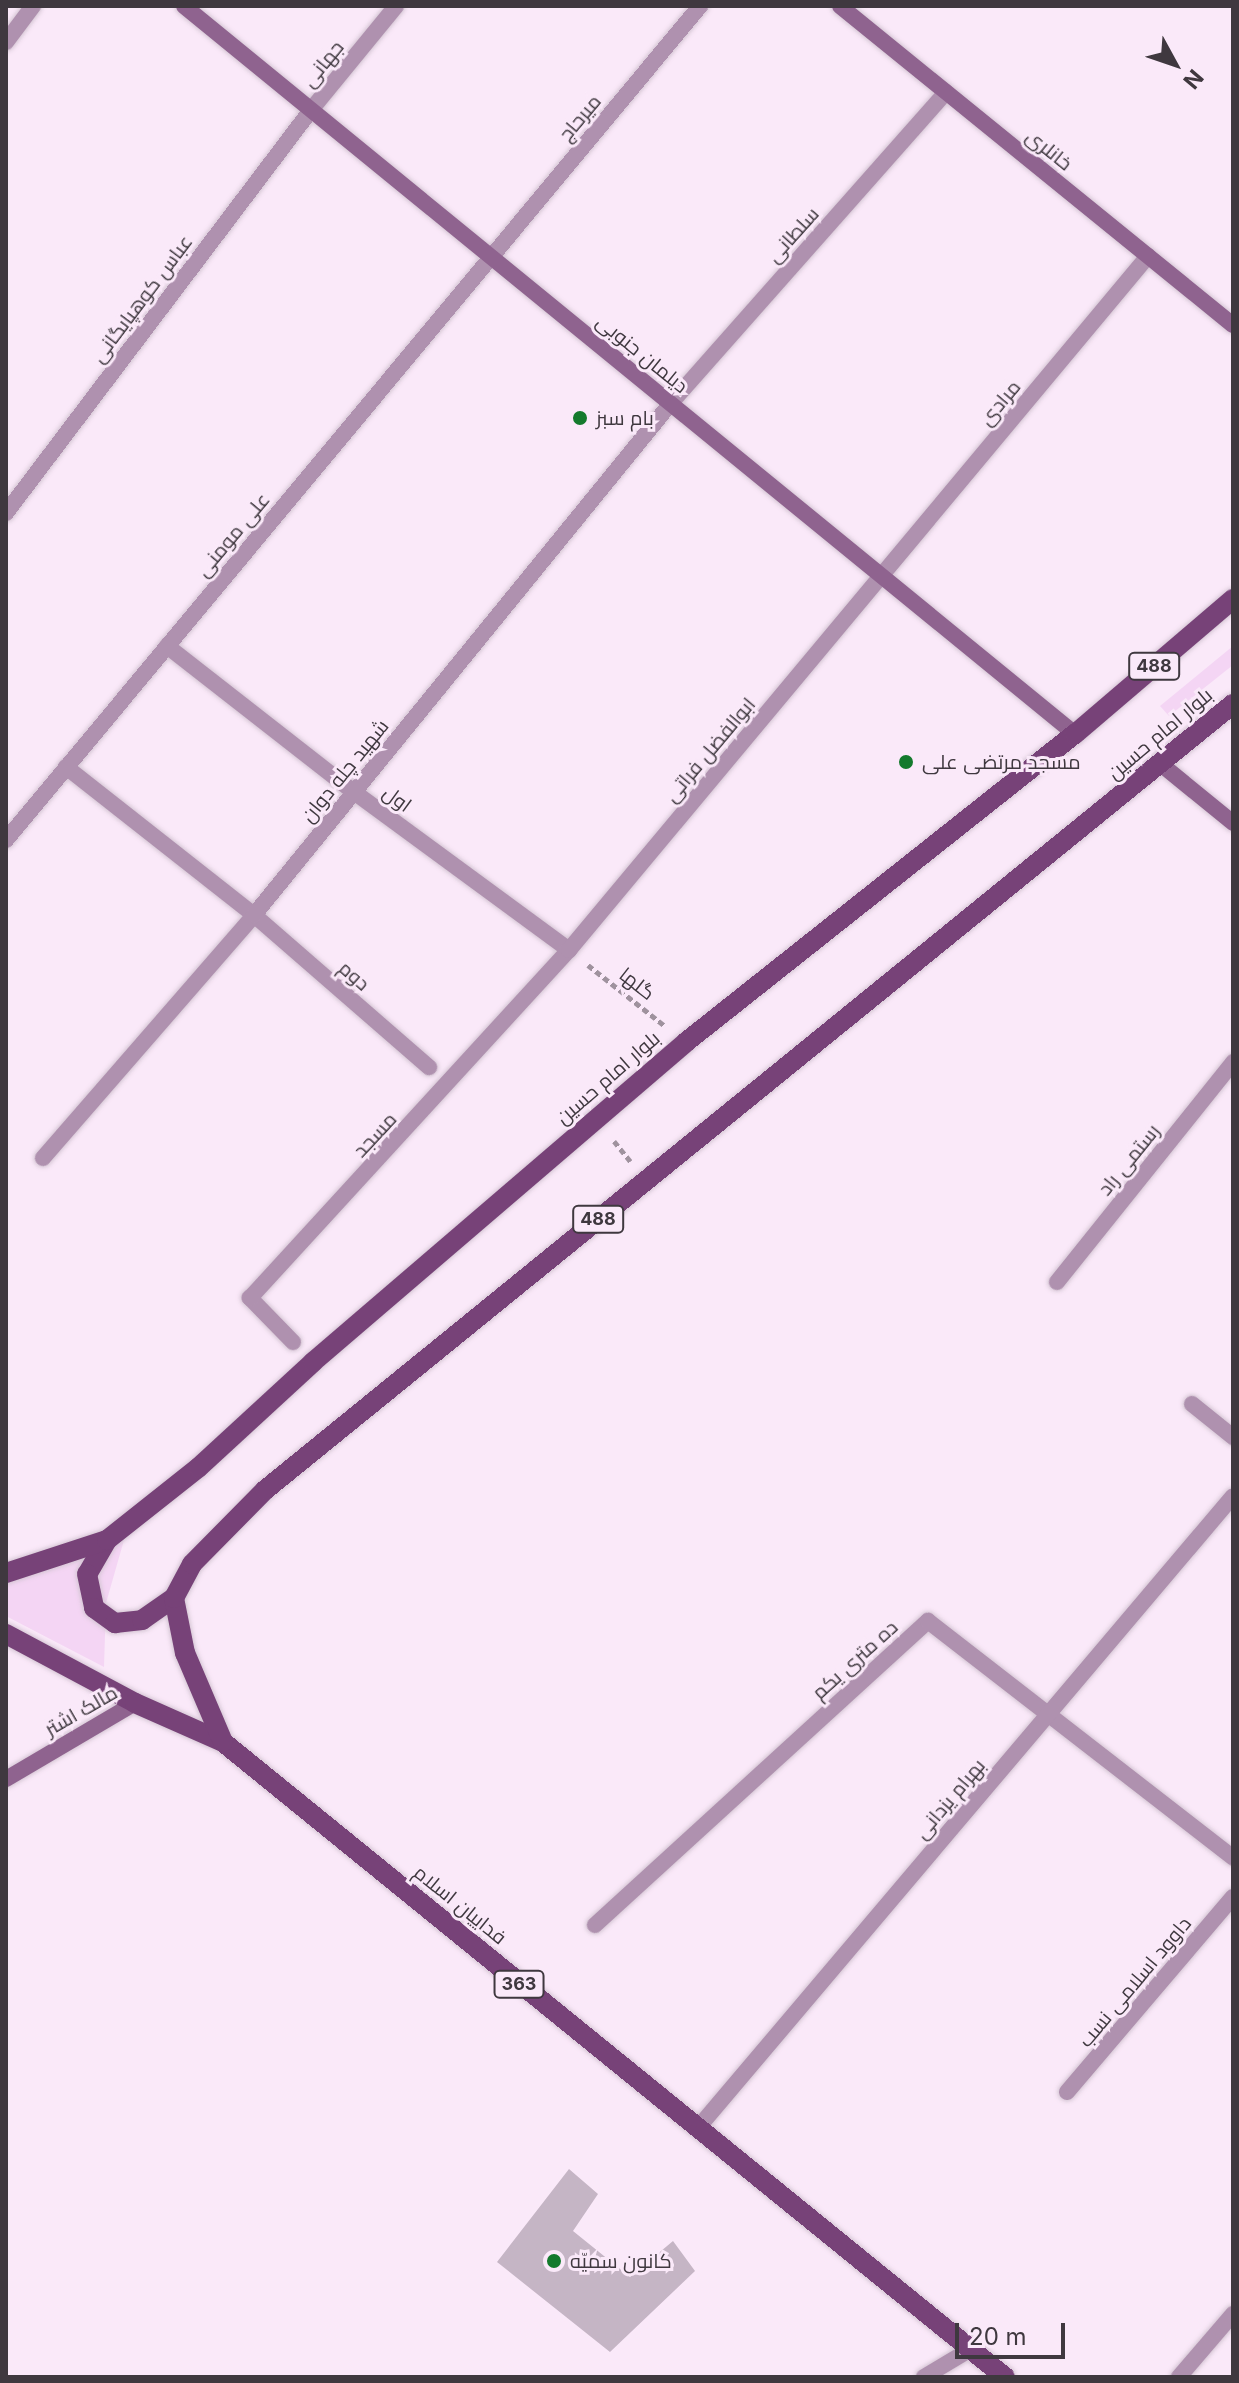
<!DOCTYPE html>
<html>
<head>
<meta charset="utf-8">
<style>
	body { margin:0 }
	#map { position:relative; width:1239px; height:2383px; overflow:hidden; background:#fae9f9; font-family:Inter,Cairo,sans-serif }
	div>[style] { position:absolute }
	[style*='--x'] { left:calc(var(--x)*1px); top:calc(var(--y)*1px); width:calc(var(--w)*1px); rotate:calc(var(--a)*1deg) }
	.green>* { inset:0; background:#f4d5f4 }
	.building>* { inset:0; background:#c5b5c5 }
	.path>* { height:5px; margin-top:-2.5px; transform-origin:0; background:repeating-linear-gradient(90deg,#9f929e 0 6px,transparent 0 10px) }
	.roads { filter:drop-shadow(0 0 2px #d5c6d4) drop-shadow(0 0 2px #d5c6d4) }
	.street>* { height:16px; margin:-8px; padding:0 8px; transform-origin:8px; border-radius:8px; background:#af91af }
	.secondary>* { height:16px; margin:-8px; padding:0 8px; transform-origin:8px; border-radius:8px; background:#8f638f }
	.primary>* { height:20px; margin:-10px; padding:0 10px; transform-origin:10px; border-radius:10px; background:#774278 }
	.dots>* { width:22px; height:22px; translate:-50% -50%; box-sizing:border-box; border:4px solid #fae9f9; border-radius:50% }
	span { translate:-50% -50%; white-space:nowrap; text-align:center; line-height:1.15; -webkit-text-stroke:6px #fae9f9; paint-order:stroke }
	.shield-label span { padding:2px 6px; background:#fae9f9; border:2px solid; border-radius:6px; -webkit-text-stroke-width:0 }
	.shield-label { font-size:18px; color:#3f383f; font-weight:700 }
	.street-label { font-size:20px; color:#3f383f }
	.poi-label { font-size:20px; color:#3f383f }
	.left { translate:0 -50%; text-align:left }
	.frame { position:absolute; inset:0; border:8px solid #3f383f; pointer-events:none }
	.north { position:absolute; left:1135px; top:24px; width:80px; height:80px; -webkit-text-stroke:6px #fae9f9; paint-order:stroke; rotate:130deg; font-size:22px; font-weight:700; line-height:32px; text-align:center; color:#3f383f }
	.north::after { content:''; display:block; margin:auto; width:28px; height:36px; background:#3f383f; clip-path:polygon(50% 0,100% 100%,50% 72%,0 100%) }
	.scale { position:absolute; left:955px; top:2323px; width:110px; height:36px; box-sizing:border-box; border:4px solid #3f383f; border-top:0; padding-left:10px; font-size:24px; line-height:28px; white-space:nowrap; color:#3f383f; -webkit-text-stroke:6px #fae9f9; paint-order:stroke }
</style>
</head>
<body>
<div id="map">
	<div class="green">
		<div style="clip-path:polygon(1233px 646px,1233px 665px,1169px 716px,1160px 706px)"></div>
		<div style="clip-path:polygon(128px 1526px,106px 1603px,104px 1667px,6px 1616px,6px 1584px)"></div>
	</div>
	<div class="building">
		<div style="clip-path:polygon(569px 2169px,598px 2194px,573px 2231px,630px 2277px,673px 2241px,695px 2271px,610px 2352px,497px 2262px)"></div>
	</div>
	<div class="path">
		<div style="--x:588;--y:965;--w:98;--a:38.4"></div>
		<div style="--x:614;--y:1141;--w:26;--a:51"></div>
	</div>
	<div class="roads">
		<div class="street">
			<div style="--x:6;--y:42;--w:45;--a:-53.1"></div>
			<div style="--x:6;--y:513;--w:505;--a:-52.88"></div>
			<div style="--x:311;--y:110;--w:134;--a:-50.7"></div>
			<div style="--x:167;--y:646;--w:237;--a:38"></div>
			<div style="--x:354;--y:792;--w:267;--a:36.3"></div>
			<div style="--x:66;--y:767;--w:239;--a:38.2"></div>
			<div style="--x:254;--y:915;--w:232;--a:41"></div>
			<div style="--x:6;--y:840;--w:1085;--a:-50.23"></div>
			<div style="--x:43;--y:1158;--w:322;--a:-49"></div>
			<div style="--x:254;--y:915;--w:660;--a:-50.84"></div>
			<div style="--x:671;--y:403;--w:415;--a:-48.5"></div>
			<div style="--x:1057;--y:1282;--w:282;--a:-51.3"></div>
			<div style="--x:293;--y:1342;--w:62;--a:-134.3"></div>
			<div style="--x:250;--y:1298;--w:472;--a:-47.5"></div>
			<div style="--x:569;--y:950;--w:904;--a:-50.16"></div>
			<div style="--x:1192;--y:1404;--w:53;--a:38.8"></div>
			<div style="--x:595;--y:1925;--w:451;--a:-42.4"></div>
			<div style="--x:928;--y:1621;--w:386;--a:37.8"></div>
			<div style="--x:1067;--y:2092;--w:256;--a:-49.6"></div>
			<div style="--x:697;--y:2129;--w:829;--a:-49.74"></div>
			<div style="--x:924;--y:2377;--w:55;--a:-30.8"></div>
			<div style="--x:1179;--y:2377;--w:83;--a:-49.4"></div>
		</div>
		<div class="secondary">
			<div style="--x:184;--y:6;--w:1151;--a:39.25"></div>
			<div style="--x:840;--y:6;--w:506;--a:39.07"></div>
			<div style="--x:1162;--y:765;--w:92;--a:39.2"></div>
			<div style="--x:6;--y:1779;--w:150;--a:-30.5"></div>
		</div>
		<div class="primary">
			<div style="--x:107;--y:1540;--w:39;--a:120"></div>
			<div style="--x:87;--y:1574;--w:35;--a:78"></div>
			<div style="--x:94;--y:1608;--w:26;--a:36"></div>
			<div style="--x:115;--y:1623;--w:27;--a:-6"></div>
			<div style="--x:142;--y:1620;--w:39;--a:-35"></div>
			<div style="--x:6;--y:1573;--w:106;--a:-18.1"></div>
			<div style="--x:107;--y:1540;--w:117;--a:-38.4"></div>
			<div style="--x:199;--y:1467;--w:155;--a:-42.6"></div>
			<div style="--x:313;--y:1362;--w:491;--a:-40.6"></div>
			<div style="--x:686;--y:1042;--w:496;--a:-38.4"></div>
			<div style="--x:1075;--y:734;--w:208;--a:-40.5"></div>
			<div style="--x:6;--y:1634;--w:146;--a:28.1"></div>
			<div style="--x:135;--y:1703;--w:96;--a:23.9"></div>
			<div style="--x:223;--y:1742;--w:1007;--a:39.08"></div>
			<div style="--x:223;--y:1742;--w:97;--a:-113.1"></div>
			<div style="--x:185;--y:1653;--w:56;--a:-101.3"></div>
			<div style="--x:174;--y:1598;--w:38;--a:-62"></div>
			<div style="--x:192;--y:1564;--w:104;--a:-45.4"></div>
			<div style="--x:265;--y:1490;--w:1247;--a:-39.08"></div>
		</div>
	</div>
	<div class="dots">
		<div style="left:580px;top:418px;background:#147a2d"></div>
		<div style="left:906px;top:762px;background:#147a2d"></div>
		<div style="left:554px;top:2261px;background:#147a2d"></div>
	</div>
	<div class="shield-label">
		<span style="left:1154px;top:666px">488</span>
		<span style="left:598px;top:1219px">488</span>
		<span style="left:519px;top:1984px">363</span>
	</div>
	<div class="street-label">
		<span style="left:323px;top:64px;rotate:-51deg">جهانی</span>
		<span style="left:580px;top:118px;rotate:-50deg">میرحاج</span>
		<span style="left:1049px;top:150px;rotate:39deg">خانلری</span>
		<span style="left:793px;top:235px;rotate:-48deg">سلطانی</span>
		<span style="left:142px;top:299px;rotate:-53deg">عباس کوهپایگانی</span>
		<span style="left:642px;top:354px;rotate:39deg">دیلمان جنوبی</span>
		<span style="left:1000px;top:403px;rotate:-50deg">مرادی</span>
		<span style="left:233px;top:535px;rotate:-50deg">علی مومنی</span>
		<span style="left:1160px;top:734px;rotate:-40deg">بلوار امام حسین</span>
		<span style="left:710px;top:750px;rotate:-50deg">ابوالفضل فراتی</span>
		<span style="left:345px;top:771px;rotate:-51deg">شهید چله دوان</span>
		<span style="left:397px;top:799px;rotate:36deg">اول</span>
		<span style="left:354px;top:976px;rotate:41deg">دوم</span>
		<span style="left:637px;top:984px;rotate:38deg">گلها</span>
		<span style="left:608px;top:1078px;rotate:-41deg">بلوار امام حسین</span>
		<span style="left:375px;top:1135px;rotate:-47deg">مسجد</span>
		<span style="left:1129px;top:1160px;rotate:-51deg">رستمی راد</span>
		<span style="left:855px;top:1660px;rotate:-42deg">ده متری یکم</span>
		<span style="left:81px;top:1711px;rotate:-30deg">مالک اشتر</span>
		<span style="left:950px;top:1799px;rotate:-50deg">بهرام یزدانی</span>
		<span style="left:460px;top:1905px;rotate:39deg">فداییان اسلام</span>
		<span style="left:1135px;top:1982px;rotate:-50deg">داوود اسلامی نسب</span>
	</div>
	<div class="poi-label">
		<span class="left" style="left:596px;top:418px">بام سبز</span>
		<span class="left" style="left:922px;top:762px">مسجد مرتضی علی</span>
		<span class="left" style="left:570px;top:2261px">کانون سمیّه</span>
	</div>
	<div class="frame"></div>
	<div class="north">N</div>
	<div class="scale">20 m</div>
</div>
</body>
</html>
